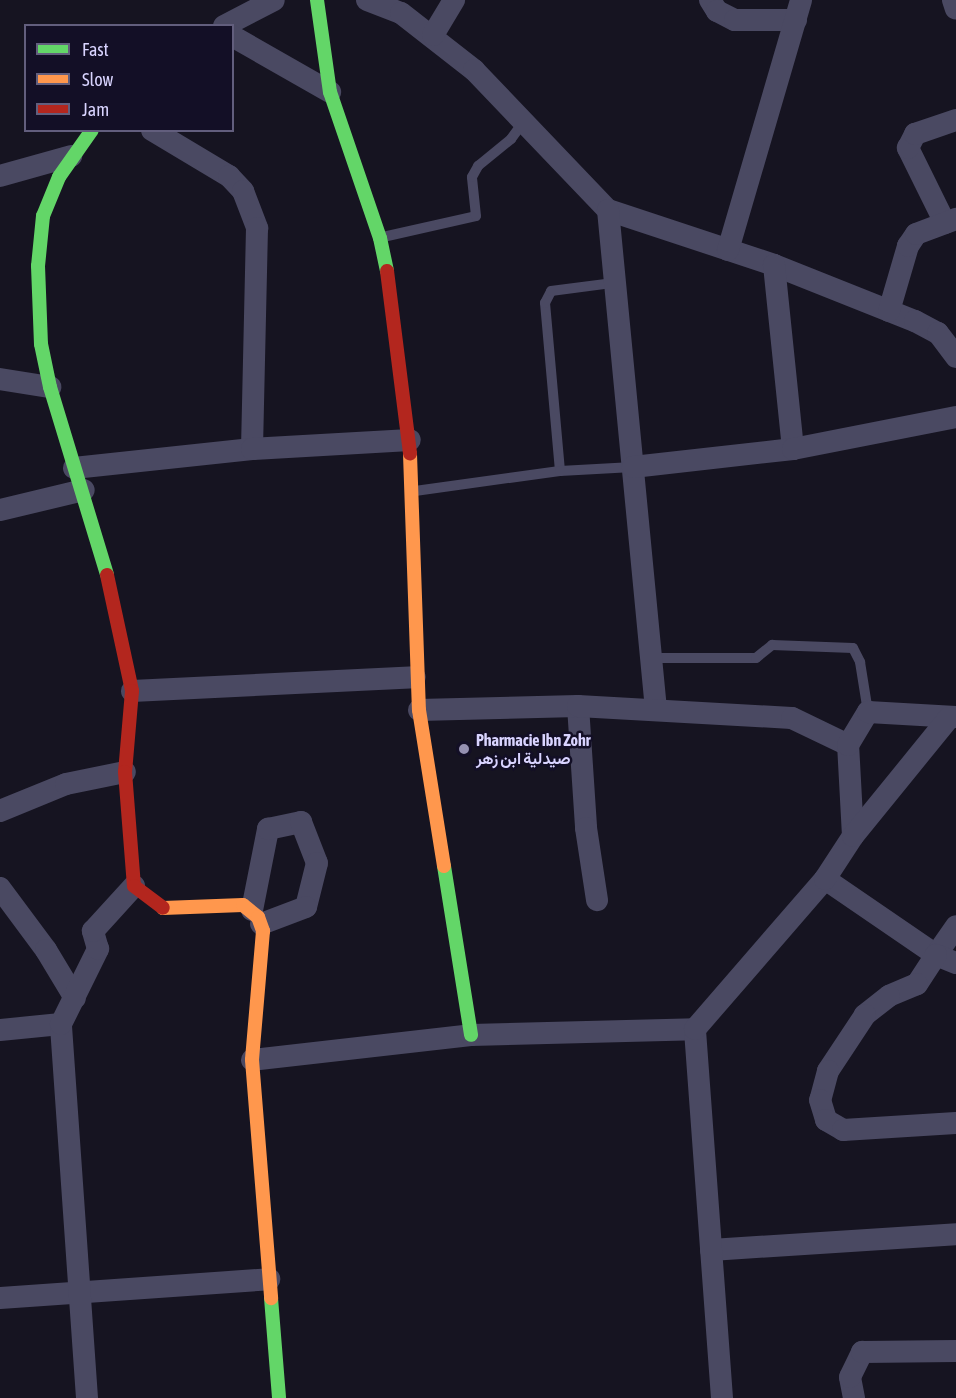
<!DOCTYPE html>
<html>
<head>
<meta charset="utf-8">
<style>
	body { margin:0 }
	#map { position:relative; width:956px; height:1398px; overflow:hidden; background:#161421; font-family:"Asap Condensed",Vazirmatn,sans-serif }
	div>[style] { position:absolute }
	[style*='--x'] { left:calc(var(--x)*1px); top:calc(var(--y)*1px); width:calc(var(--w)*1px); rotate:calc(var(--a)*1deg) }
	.lane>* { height:10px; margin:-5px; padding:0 5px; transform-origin:5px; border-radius:5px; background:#4a4962 }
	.street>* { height:22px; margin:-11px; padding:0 11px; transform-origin:11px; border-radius:11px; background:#4a4962 }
	.fast>* { height:14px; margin:-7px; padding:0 7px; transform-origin:7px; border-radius:7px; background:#63d668 }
	.slow>* { height:14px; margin:-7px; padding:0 7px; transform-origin:7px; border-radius:7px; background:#ff974d }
	.jam>* { height:14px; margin:-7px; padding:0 7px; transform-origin:7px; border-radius:7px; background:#b3261e }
	.dots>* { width:16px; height:16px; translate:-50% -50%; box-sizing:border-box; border:3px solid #130f26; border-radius:50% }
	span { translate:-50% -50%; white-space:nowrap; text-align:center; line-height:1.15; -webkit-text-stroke:5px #130f26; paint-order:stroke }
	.poi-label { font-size:16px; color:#d9d4ff; font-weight:700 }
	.left { translate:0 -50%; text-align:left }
	.legend { position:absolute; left:24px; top:24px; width:210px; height:108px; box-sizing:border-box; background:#130f26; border:2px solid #625e7d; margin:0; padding:8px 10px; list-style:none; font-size:18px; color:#d9d4ff }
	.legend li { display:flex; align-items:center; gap:12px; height:30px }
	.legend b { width:30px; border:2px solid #625e7d }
</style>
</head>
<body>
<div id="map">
	<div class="lane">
		<div style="--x:383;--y:237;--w:95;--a:-12.7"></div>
		<div style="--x:476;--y:216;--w:39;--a:-96"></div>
		<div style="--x:472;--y:177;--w:13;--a:-61"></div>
		<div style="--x:478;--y:166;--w:43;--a:-39.3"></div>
		<div style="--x:511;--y:139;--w:22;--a:-54"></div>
		<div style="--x:560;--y:471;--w:169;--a:-95.1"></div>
		<div style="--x:545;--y:303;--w:13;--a:-63"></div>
		<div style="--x:551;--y:291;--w:63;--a:-7.4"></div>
		<div style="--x:415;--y:491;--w:146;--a:-7.9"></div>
		<div style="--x:560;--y:471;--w:73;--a:-3.1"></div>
		<div style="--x:651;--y:658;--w:105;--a:0"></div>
		<div style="--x:756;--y:658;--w:21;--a:-39"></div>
		<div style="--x:772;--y:645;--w:81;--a:2.1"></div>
		<div style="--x:853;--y:648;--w:16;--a:63"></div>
		<div style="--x:860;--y:662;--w:51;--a:80.9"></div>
	</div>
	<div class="street">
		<div style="--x:367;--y:0;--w:36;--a:21"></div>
		<div style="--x:401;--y:13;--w:93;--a:38"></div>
		<div style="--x:474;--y:70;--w:194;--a:46.3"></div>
		<div style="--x:608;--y:210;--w:175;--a:18.3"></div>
		<div style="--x:774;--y:265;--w:152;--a:21.7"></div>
		<div style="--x:915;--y:321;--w:26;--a:28"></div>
		<div style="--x:938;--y:333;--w:30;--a:53"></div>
		<div style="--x:710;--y:0;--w:13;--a:58"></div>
		<div style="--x:717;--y:11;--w:20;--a:27"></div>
		<div style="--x:735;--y:20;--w:61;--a:0"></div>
		<div style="--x:953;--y:0;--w:9;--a:72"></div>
		<div style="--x:224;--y:26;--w:56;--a:-27.5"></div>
		<div style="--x:433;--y:35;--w:41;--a:-59"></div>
		<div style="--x:232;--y:36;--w:113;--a:29.7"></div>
		<div style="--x:152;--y:130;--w:90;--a:30.9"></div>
		<div style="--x:229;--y:176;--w:21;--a:47"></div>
		<div style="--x:243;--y:191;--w:40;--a:69"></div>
		<div style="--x:257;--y:228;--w:221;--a:91.3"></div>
		<div style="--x:0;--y:176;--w:74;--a:-15.7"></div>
		<div style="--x:608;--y:210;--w:501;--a:84.51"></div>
		<div style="--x:945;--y:223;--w:84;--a:-116.3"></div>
		<div style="--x:908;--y:148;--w:16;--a:-63"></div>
		<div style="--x:915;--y:134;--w:43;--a:-18.9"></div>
		<div style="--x:728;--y:250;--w:260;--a:-73.7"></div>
		<div style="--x:774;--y:265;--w:185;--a:84.1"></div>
		<div style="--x:889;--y:311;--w:68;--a:-73.7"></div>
		<div style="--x:908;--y:246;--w:14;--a:-56"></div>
		<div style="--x:916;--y:234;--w:43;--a:-20.6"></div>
		<div style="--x:0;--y:379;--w:51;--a:9.1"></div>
		<div style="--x:633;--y:467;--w:161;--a:-6.4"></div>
		<div style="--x:793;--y:449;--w:166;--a:-11.1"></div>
		<div style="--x:74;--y:468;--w:179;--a:-6.1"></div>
		<div style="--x:252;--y:449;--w:158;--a:-3.3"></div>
		<div style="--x:0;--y:510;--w:86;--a:-13.4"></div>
		<div style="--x:132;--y:691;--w:283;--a:-2.8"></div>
		<div style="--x:578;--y:706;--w:122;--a:86.2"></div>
		<div style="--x:586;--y:828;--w:73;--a:81.3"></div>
		<div style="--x:419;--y:710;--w:159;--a:-1.4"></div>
		<div style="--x:578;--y:706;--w:214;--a:3.2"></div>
		<div style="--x:792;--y:718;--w:62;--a:25.7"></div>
		<div style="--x:0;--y:811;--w:71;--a:-22.2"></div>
		<div style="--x:66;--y:784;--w:60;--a:-11.5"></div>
		<div style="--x:853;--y:836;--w:91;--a:-93.1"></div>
		<div style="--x:848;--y:745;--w:39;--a:-59"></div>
		<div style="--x:868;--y:712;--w:88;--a:3.3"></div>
		<div style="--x:825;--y:879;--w:135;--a:34.4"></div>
		<div style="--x:936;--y:955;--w:35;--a:-55"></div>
		<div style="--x:0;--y:888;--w:77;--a:53.4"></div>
		<div style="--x:46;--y:950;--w:56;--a:58.9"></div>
		<div style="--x:252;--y:910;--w:83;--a:-78.8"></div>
		<div style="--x:268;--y:829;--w:34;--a:-12"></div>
		<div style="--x:301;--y:822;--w:44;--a:68.7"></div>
		<div style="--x:317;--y:863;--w:45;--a:104"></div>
		<div style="--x:306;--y:907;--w:48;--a:159.3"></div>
		<div style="--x:956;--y:963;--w:22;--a:-158"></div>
		<div style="--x:936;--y:955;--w:35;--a:123"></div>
		<div style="--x:917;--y:984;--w:30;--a:157"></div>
		<div style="--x:889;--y:996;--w:31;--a:142"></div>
		<div style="--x:865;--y:1015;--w:67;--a:123.5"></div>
		<div style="--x:828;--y:1071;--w:30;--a:105"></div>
		<div style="--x:820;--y:1100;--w:21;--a:73"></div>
		<div style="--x:826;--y:1120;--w:20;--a:30"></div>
		<div style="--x:843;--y:1130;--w:113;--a:-3.5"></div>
		<div style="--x:0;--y:1030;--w:61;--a:-5.6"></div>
		<div style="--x:252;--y:1060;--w:220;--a:-6.5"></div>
		<div style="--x:471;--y:1035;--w:224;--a:-1.5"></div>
		<div style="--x:711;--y:1250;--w:246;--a:-3.7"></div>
		<div style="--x:0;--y:1298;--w:270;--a:-4"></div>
		<div style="--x:87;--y:1398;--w:375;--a:-94"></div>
		<div style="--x:61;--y:1024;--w:84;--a:-63.7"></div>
		<div style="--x:98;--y:949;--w:19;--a:-106"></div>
		<div style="--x:93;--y:931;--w:61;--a:-47.7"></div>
		<div style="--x:722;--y:1398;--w:370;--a:-94.2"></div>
		<div style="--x:695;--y:1029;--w:198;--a:-49.1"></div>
		<div style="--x:825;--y:879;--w:51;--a:-56.9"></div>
		<div style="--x:853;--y:836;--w:152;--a:-50.9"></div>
		<div style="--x:854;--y:1398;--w:21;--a:-101"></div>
		<div style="--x:850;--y:1377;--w:28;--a:-64"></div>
		<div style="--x:862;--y:1352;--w:94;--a:-0.6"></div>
	</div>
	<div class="fast">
		<div style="--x:317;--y:0;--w:93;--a:82"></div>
		<div style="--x:330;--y:92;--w:154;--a:71.1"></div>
		<div style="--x:380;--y:238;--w:34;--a:78"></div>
		<div style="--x:92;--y:130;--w:57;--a:125.1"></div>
		<div style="--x:59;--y:177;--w:42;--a:112.3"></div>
		<div style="--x:43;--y:216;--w:50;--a:95.7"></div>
		<div style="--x:38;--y:266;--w:78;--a:87.8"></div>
		<div style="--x:41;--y:344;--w:44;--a:78.2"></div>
		<div style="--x:50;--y:387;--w:196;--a:73.1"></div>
		<div style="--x:444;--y:866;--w:171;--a:80.9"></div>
		<div style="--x:271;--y:1298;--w:100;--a:85.4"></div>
	</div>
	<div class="slow">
		<div style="--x:410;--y:454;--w:256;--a:88"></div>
		<div style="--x:419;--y:710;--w:158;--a:80.9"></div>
		<div style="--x:163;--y:908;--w:80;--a:-2.1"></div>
		<div style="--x:243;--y:905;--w:19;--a:39"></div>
		<div style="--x:258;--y:917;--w:15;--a:70"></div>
		<div style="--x:263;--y:931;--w:129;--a:94.9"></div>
		<div style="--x:252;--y:1060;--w:239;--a:85.4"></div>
	</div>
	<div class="jam">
		<div style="--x:387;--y:271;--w:184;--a:82.8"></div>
		<div style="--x:107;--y:575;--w:119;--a:77.8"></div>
		<div style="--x:132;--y:691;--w:81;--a:94.9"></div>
		<div style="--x:125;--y:772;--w:114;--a:85.5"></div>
		<div style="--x:134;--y:886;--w:36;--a:37"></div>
	</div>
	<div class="dots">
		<div style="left:464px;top:749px;background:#9591b1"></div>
	</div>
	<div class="poi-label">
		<span class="left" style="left:476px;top:749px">Pharmacie Ibn Zohr<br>صيدلية ابن زهر</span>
	</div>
	<ul class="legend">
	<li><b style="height:8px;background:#63d668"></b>Fast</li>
	<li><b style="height:8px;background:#ff974d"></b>Slow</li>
	<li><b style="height:8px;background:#b3261e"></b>Jam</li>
	</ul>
</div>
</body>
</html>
